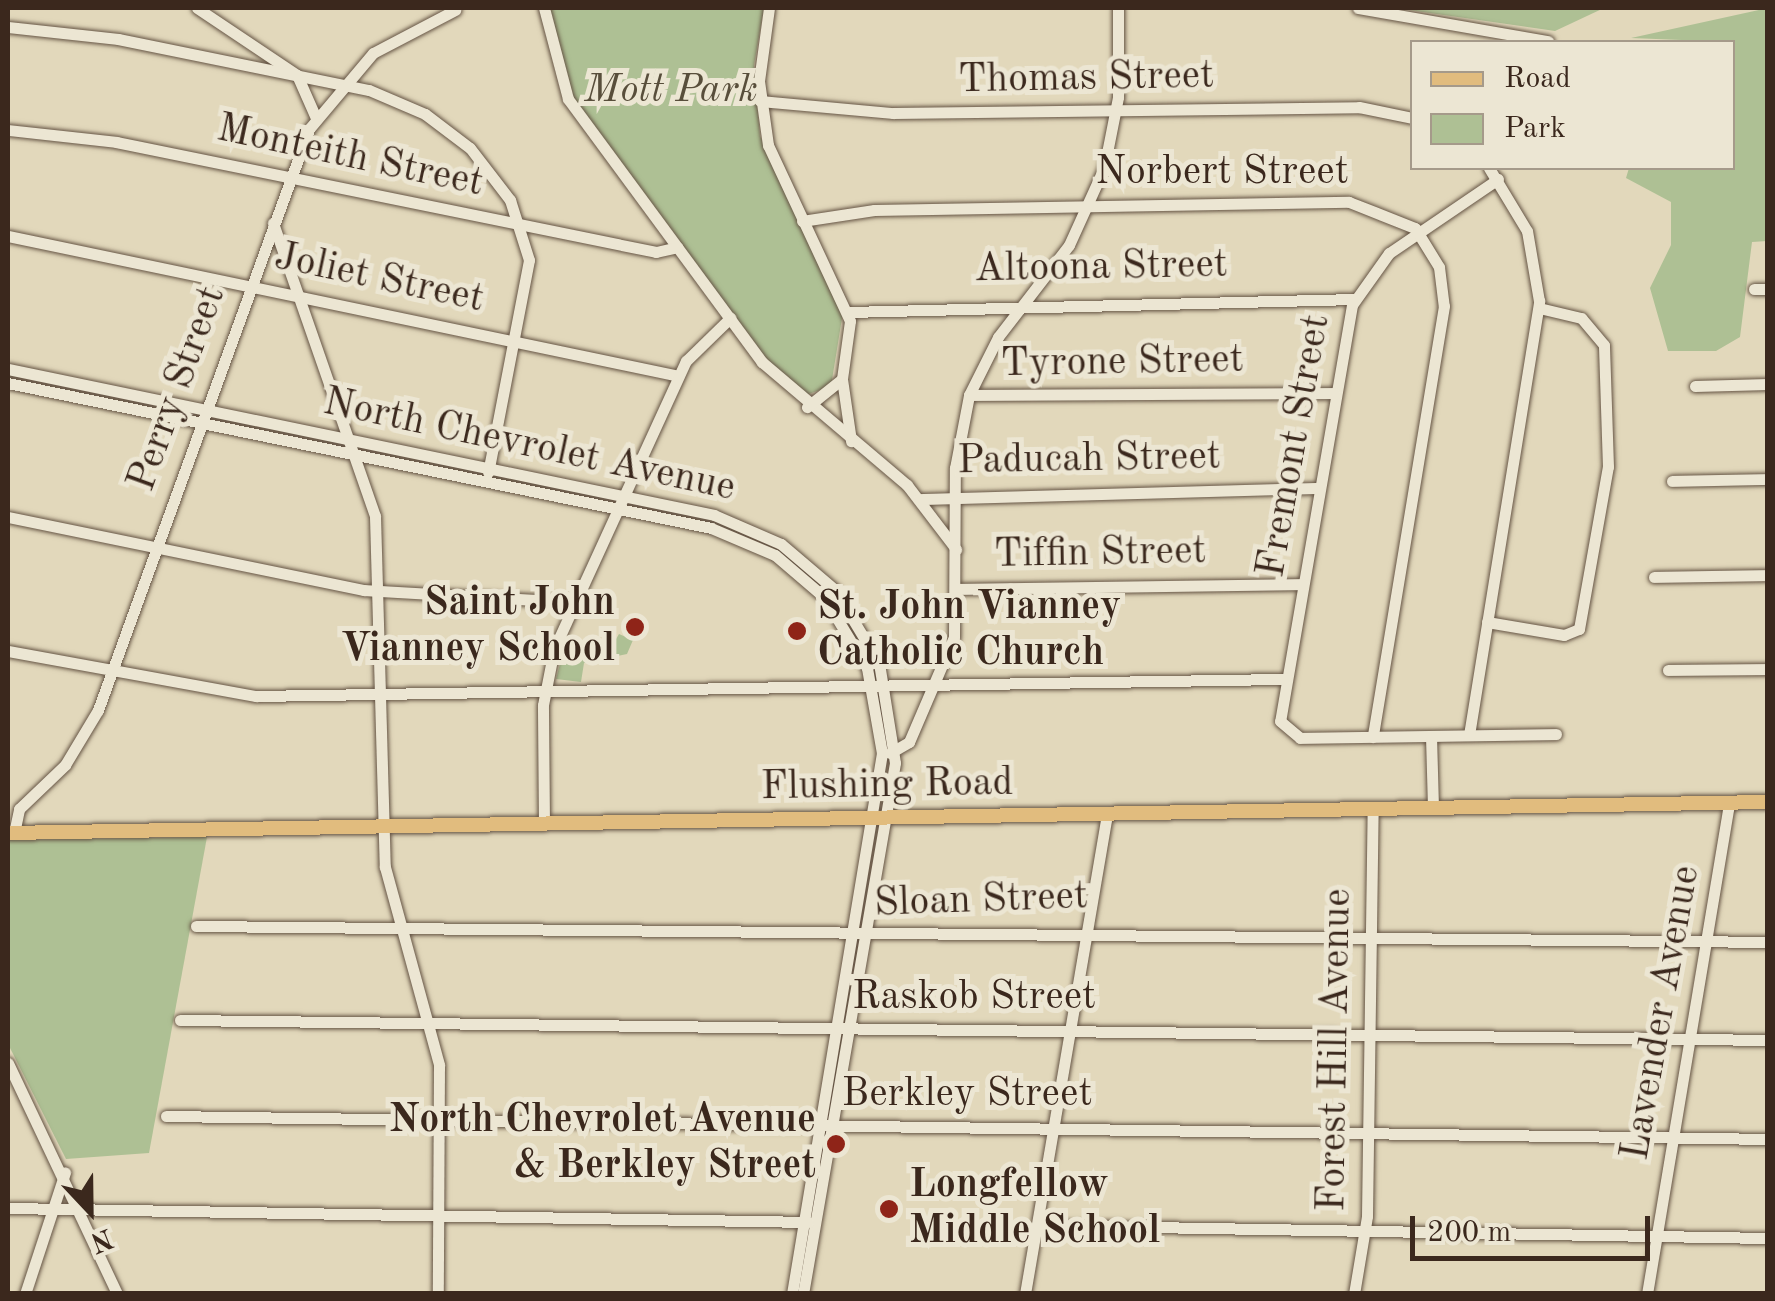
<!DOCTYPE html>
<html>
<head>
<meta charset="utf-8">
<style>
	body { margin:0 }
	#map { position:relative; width:1775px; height:1301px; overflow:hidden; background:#e2d8bb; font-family:"Old Standard TT",serif }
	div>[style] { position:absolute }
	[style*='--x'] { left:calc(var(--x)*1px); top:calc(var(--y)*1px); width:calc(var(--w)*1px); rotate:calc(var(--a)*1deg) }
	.green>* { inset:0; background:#aec094 }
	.roads { filter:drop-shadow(0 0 2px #655444) drop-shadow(0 0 2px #655444) }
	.minor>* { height:11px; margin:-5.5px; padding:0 5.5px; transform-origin:5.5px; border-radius:5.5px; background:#ece6d3 }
	.major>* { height:14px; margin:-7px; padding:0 7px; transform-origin:7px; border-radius:7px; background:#e1bc7e }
	.dots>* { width:28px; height:28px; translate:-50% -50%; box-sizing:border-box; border:5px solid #ece6d3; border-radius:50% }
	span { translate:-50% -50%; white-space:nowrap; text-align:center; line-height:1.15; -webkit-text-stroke:10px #ece6d3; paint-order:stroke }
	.street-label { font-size:40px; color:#3b281d }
	.park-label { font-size:40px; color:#584e3b; font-style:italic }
	.poi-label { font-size:40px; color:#3b281d; font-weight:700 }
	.right { translate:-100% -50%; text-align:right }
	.left { translate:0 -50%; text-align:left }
	.frame { position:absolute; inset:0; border:10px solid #3b281d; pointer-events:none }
	.legend { position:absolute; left:1410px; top:40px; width:325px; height:130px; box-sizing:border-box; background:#ece6d3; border:2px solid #a59a8a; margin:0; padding:12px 18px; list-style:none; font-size:30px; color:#3b281d }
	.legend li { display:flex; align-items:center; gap:20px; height:50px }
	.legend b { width:50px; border:2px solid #a59a8a }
	.north { position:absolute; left:40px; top:1161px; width:100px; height:100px; -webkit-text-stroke:8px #ece6d3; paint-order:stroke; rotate:158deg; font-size:28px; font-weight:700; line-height:40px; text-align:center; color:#3b281d }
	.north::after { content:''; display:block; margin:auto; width:35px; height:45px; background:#3b281d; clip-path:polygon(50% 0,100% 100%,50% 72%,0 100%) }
	.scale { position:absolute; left:1410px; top:1216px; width:240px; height:45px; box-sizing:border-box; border:5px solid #3b281d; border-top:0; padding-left:12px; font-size:30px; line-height:35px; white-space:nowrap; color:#3b281d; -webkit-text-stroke:8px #ece6d3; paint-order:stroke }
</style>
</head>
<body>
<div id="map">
	<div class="green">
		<div style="clip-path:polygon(548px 8px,764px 8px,754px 65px,760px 136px,843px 312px,831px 386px,806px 395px,779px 375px,599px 136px,573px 100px)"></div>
		<div style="clip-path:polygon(1395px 8px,1604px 8px,1555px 31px)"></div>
		<div style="clip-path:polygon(1768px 8px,1767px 241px,1752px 242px,1740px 337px,1716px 351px,1668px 351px,1650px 288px,1671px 245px,1671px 202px,1626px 178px,1629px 168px,1732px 168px,1732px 42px,1631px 38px)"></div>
		<div style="clip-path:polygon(619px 634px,633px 640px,627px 654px,584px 663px,581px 682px,556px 679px,565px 645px,609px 651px)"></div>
		<div style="clip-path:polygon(207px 837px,149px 1153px,66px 1159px,8px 1044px,8px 840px)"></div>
	</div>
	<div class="roads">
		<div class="minor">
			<div style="--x:197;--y:8;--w:120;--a:33.8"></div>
			<div style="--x:297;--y:75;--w:47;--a:66.2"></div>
			<div style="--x:544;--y:8;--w:94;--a:75.2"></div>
			<div style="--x:568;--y:99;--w:327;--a:53.6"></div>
			<div style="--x:762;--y:362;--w:190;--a:40.3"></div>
			<div style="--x:907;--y:485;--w:81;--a:52.6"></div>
			<div style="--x:769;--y:8;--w:74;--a:97.8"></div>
			<div style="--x:759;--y:81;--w:65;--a:82"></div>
			<div style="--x:768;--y:145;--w:194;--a:65"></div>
			<div style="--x:850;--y:321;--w:59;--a:97.9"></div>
			<div style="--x:842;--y:379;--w:45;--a:141.3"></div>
			<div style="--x:1358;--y:8;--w:193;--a:9.9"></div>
			<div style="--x:8;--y:27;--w:111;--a:6.2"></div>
			<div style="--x:118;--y:39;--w:256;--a:11.5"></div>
			<div style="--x:369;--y:90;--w:61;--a:23.2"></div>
			<div style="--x:425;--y:114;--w:56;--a:37.1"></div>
			<div style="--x:470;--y:148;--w:66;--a:52.4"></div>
			<div style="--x:510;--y:200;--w:63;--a:72.4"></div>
			<div style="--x:529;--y:260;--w:216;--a:100.9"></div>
			<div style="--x:760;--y:101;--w:134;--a:5.2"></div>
			<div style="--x:893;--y:113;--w:466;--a:-0.7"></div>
			<div style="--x:1359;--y:107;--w:54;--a:11.7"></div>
			<div style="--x:8;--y:130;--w:109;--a:6.3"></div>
			<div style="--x:116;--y:142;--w:551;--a:11.51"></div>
			<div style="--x:656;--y:252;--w:22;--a:-13"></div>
			<div style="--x:1498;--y:179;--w:132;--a:145.8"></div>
			<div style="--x:1389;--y:253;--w:64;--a:125.4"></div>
			<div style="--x:1352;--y:305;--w:422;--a:99.8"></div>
			<div style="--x:1280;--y:721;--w:26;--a:40"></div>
			<div style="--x:1300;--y:738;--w:256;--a:-0.9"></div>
			<div style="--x:802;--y:221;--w:73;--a:-8.7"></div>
			<div style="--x:874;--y:210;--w:475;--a:-1"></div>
			<div style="--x:1349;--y:202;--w:71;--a:21.5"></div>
			<div style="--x:1415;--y:228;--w:46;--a:58.4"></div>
			<div style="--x:1439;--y:267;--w:39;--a:83"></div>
			<div style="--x:1444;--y:306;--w:437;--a:99.4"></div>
			<div style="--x:273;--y:223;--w:310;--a:70.8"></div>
			<div style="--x:375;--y:516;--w:351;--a:88.4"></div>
			<div style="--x:385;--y:867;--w:205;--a:74.7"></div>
			<div style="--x:439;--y:1065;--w:229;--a:90.3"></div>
			<div style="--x:8;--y:236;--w:685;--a:11.79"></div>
			<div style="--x:1754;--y:289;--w:14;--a:0"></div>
			<div style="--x:849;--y:312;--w:506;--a:-1.47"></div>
			<div style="--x:8;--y:369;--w:721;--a:11.68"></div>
			<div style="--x:714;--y:515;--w:73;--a:23.4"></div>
			<div style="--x:781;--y:544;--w:71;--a:40.4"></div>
			<div style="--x:835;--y:590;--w:85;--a:58.9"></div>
			<div style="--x:879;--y:663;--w:101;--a:80.9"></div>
			<div style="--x:895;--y:763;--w:539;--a:99.83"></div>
			<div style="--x:842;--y:379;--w:63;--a:81.7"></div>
			<div style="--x:8;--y:383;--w:718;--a:11.65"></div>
			<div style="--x:711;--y:528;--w:69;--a:22.9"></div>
			<div style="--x:775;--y:555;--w:65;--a:40.6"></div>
			<div style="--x:824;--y:597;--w:83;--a:58.8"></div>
			<div style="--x:867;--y:668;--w:86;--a:80"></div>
			<div style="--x:882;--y:753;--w:548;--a:99.45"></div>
			<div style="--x:1695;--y:386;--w:73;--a:-1.6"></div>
			<div style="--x:969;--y:395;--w:366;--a:-0.3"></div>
			<div style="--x:1672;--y:481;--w:96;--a:-1.2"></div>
			<div style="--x:920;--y:499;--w:399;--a:-1.6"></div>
			<div style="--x:8;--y:517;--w:363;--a:11.6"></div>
			<div style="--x:364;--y:590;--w:210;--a:3.3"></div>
			<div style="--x:1654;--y:577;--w:114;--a:-1"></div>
			<div style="--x:958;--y:589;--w:345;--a:-0.8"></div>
			<div style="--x:1487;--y:622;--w:78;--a:9.6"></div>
			<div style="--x:1564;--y:635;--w:16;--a:-22"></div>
			<div style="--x:1579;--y:629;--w:165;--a:-79.9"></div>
			<div style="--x:1608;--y:467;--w:122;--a:-91.9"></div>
			<div style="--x:1604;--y:345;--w:35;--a:-130"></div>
			<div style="--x:1581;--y:318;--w:43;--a:-166.6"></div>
			<div style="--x:8;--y:651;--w:252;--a:10.3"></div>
			<div style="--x:256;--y:696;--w:1030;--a:-0.95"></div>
			<div style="--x:1668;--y:670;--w:100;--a:-0.6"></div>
			<div style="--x:1469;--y:735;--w:440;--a:-80.8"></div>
			<div style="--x:1539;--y:301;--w:71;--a:-99.7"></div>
			<div style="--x:1527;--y:231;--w:74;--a:-121.1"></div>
			<div style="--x:1431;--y:736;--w:70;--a:88.4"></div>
			<div style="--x:890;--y:753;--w:22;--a:-30"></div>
			<div style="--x:909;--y:742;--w:114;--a:-66.8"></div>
			<div style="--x:954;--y:637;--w:169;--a:-89.7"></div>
			<div style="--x:955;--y:468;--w:74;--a:-79.1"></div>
			<div style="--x:969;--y:395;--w:65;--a:-63.4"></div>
			<div style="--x:998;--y:337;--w:116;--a:-52.3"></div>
			<div style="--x:1069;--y:245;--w:85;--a:-65.6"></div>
			<div style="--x:1104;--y:168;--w:72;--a:-78.8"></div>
			<div style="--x:1118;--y:97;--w:89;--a:-90"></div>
			<div style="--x:544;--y:825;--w:120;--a:-90.5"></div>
			<div style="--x:543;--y:705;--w:57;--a:-78.9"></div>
			<div style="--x:554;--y:649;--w:317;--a:-65.4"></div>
			<div style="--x:686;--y:361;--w:62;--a:-44.3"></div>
			<div style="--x:14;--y:833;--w:25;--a:-78"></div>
			<div style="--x:19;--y:809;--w:64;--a:-43.7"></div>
			<div style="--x:65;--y:765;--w:64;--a:-59"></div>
			<div style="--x:98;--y:710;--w:618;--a:-70.04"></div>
			<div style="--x:309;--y:129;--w:99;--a:-49.9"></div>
			<div style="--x:373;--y:53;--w:93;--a:-27.7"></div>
			<div style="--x:196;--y:926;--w:1572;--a:0.58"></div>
			<div style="--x:180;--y:1020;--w:1588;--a:0.72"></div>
			<div style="--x:8;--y:1063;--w:255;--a:64.7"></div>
			<div style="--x:166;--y:1116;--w:1602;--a:0.82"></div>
			<div style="--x:8;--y:1208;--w:800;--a:1"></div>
			<div style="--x:1037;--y:1225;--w:731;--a:1.02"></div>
			<div style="--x:25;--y:1294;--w:128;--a:-71.8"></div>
			<div style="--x:1025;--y:1294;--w:487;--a:-80.3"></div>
			<div style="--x:1354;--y:1294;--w:79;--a:-80.5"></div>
			<div style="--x:1367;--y:1216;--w:409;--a:-89.2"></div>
			<div style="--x:1647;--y:1294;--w:499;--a:-80.5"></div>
		</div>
		<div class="major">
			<div style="--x:8;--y:833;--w:1760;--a:-1.01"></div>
		</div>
	</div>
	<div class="dots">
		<div style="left:635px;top:627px;background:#8f2418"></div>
		<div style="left:797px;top:631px;background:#8f2418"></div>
		<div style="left:836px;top:1144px;background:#8f2418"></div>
		<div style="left:889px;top:1209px;background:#8f2418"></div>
	</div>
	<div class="street-label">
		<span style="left:1086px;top:79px;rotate:-1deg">Thomas Street</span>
		<span style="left:350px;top:157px;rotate:12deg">Monteith Street</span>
		<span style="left:1222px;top:173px">Norbert Street</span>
		<span style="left:1101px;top:268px;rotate:-1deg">Altoona Street</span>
		<span style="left:379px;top:279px;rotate:12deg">Joliet Street</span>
		<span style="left:1122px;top:363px;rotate:-1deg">Tyrone Street</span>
		<span style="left:178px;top:389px;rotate:-70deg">Perry Street</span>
		<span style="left:529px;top:446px;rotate:12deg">North Chevrolet Avenue</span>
		<span style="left:1295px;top:446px;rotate:-80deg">Fremont Street</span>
		<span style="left:1089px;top:460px;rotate:-1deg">Paducah Street</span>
		<span style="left:1100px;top:554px;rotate:-1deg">Tiffin Street</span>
		<span style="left:887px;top:786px;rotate:-1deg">Flushing Road</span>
		<span style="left:981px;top:901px;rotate:-2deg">Sloan Street</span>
		<span style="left:974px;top:998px">Raskob Street</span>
		<span style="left:1662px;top:1013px;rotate:-80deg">Lavender Avenue</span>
		<span style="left:1336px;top:1050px;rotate:-89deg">Forest Hill Avenue</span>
		<span style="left:967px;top:1095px">Berkley Street</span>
	</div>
	<div class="park-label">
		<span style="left:671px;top:91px">Mott Park</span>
	</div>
	<div class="poi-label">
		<span class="right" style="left:615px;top:627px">Saint John<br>Vianney School</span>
		<span class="left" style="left:817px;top:631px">St. John Vianney<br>Catholic Church</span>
		<span class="right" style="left:816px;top:1144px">North Chevrolet Avenue<br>&amp; Berkley Street</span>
		<span class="left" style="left:909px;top:1209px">Longfellow<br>Middle School</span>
	</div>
	<div class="frame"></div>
	<ul class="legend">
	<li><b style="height:12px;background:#e1bc7e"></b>Road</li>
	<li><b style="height:28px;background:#aec094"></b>Park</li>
	</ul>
	<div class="north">N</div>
	<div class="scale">200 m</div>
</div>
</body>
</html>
